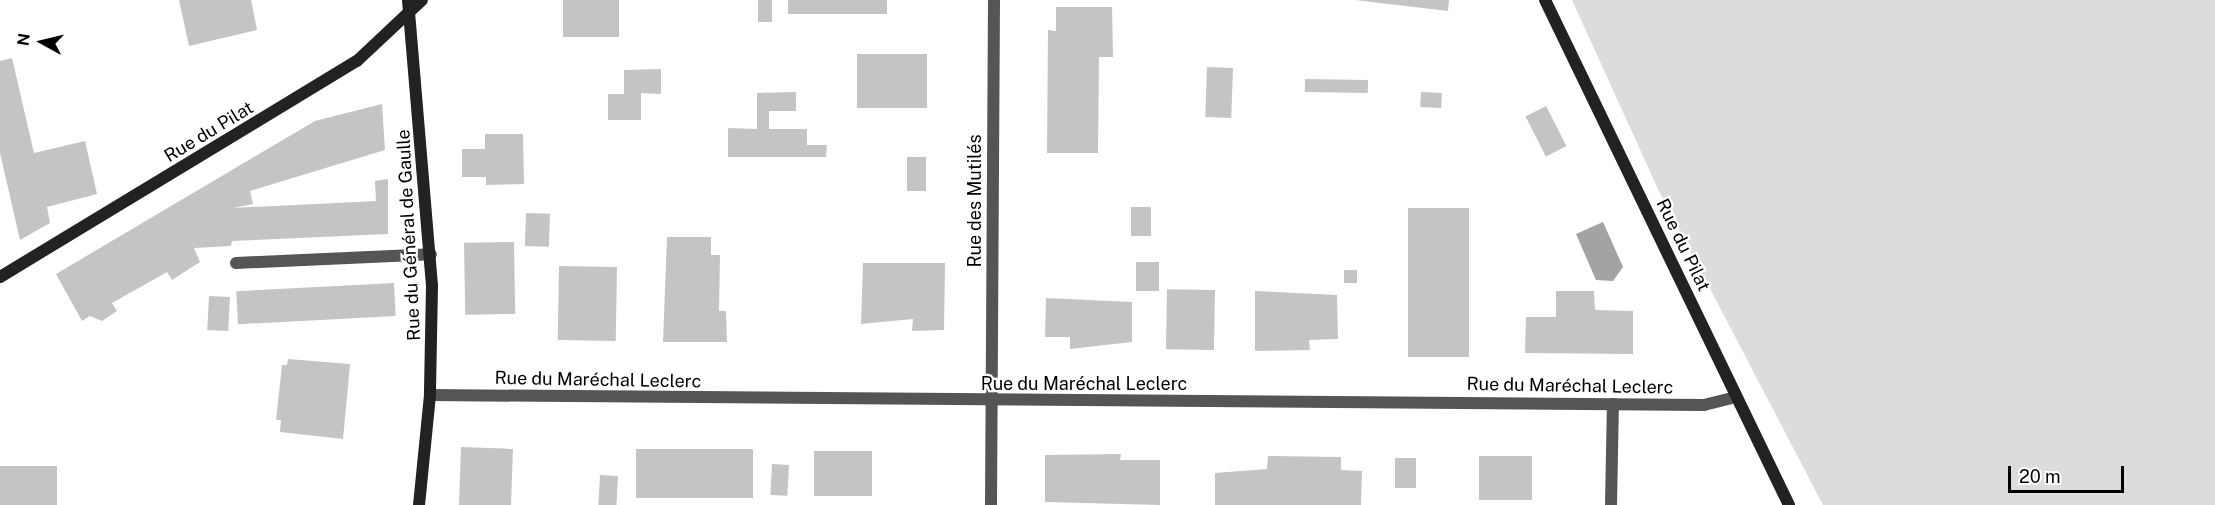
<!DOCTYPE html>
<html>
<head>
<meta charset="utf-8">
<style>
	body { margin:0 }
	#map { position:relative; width:2215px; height:505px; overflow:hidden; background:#fff; font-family:"Public Sans",sans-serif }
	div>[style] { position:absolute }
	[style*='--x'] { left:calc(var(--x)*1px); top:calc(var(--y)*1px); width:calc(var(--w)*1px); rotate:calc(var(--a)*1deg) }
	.green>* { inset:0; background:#dcdcdc }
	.water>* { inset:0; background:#a3a3a3 }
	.building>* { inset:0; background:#c4c4c4; transform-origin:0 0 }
	.lane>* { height:12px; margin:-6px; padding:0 6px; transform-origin:6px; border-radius:6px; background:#555 }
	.street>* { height:12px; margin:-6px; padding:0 6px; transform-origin:6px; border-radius:6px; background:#555 }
	.secondary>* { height:12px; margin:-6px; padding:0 6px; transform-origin:6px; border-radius:6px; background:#222 }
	span { translate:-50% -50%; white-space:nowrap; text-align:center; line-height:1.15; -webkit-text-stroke:4.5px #fff; paint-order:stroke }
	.street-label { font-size:18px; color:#000 }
	.north { position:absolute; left:12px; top:12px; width:60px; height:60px; -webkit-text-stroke:4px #fff; paint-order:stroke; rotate:278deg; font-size:16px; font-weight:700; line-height:24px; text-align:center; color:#000 }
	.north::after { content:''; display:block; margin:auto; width:21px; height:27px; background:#000; clip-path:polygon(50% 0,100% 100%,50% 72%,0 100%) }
	.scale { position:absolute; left:2008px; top:466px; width:116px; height:27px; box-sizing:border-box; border:3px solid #000; border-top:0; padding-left:8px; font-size:18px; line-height:21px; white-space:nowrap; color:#000; -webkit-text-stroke:4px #fff; paint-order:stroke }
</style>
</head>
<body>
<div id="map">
	<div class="green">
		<div style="clip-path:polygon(1572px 0,2215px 0,2215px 505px,1823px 505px,1658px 189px)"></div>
	</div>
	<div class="water">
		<div style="clip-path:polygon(1603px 222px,1623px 267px,1613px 281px,1596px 280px,1576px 234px)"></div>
	</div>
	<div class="building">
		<div style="clip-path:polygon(179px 0,251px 0,257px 30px,189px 46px)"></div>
		<div style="left:563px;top:0;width:56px;height:37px"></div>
		<div style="left:758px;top:0;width:14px;height:22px"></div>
		<div style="left:788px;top:0;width:99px;height:14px"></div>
		<div style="clip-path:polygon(1355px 0,1449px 0,1448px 11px)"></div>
		<div style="clip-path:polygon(1056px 7px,1112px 7px,1113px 57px,1099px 57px,1098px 153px,1047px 153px,1048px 30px,1056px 31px)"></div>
		<div style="left:857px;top:54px;width:70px;height:54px"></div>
		<div style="clip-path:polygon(12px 58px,34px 153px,85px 141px,97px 194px,47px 207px,50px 223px,20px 240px,0 153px,0 61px)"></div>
		<div style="left:1207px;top:67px;width:26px;height:50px;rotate:2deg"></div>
		<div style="clip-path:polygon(661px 69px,661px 94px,641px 93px,641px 120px,608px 120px,608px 94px,624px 94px,624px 70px)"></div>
		<div style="left:1305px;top:79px;width:63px;height:13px;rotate:1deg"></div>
		<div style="clip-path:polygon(796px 92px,796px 111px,769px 111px,769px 129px,807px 129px,807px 145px,827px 145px,826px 157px,728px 157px,728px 128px,757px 129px,757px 93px)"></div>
		<div style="left:1421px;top:92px;width:21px;height:15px;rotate:3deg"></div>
		<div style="clip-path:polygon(382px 104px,385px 150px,250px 191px,253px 204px,233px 208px,376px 201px,375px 181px,388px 179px,388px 234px,232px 241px,231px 246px,194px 248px,200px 262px,172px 280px,167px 272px,112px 303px,117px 311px,102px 321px,90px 316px,82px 321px,56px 274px,315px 121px)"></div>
		<div style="left:1546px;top:106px;width:45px;height:23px;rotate:63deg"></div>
		<div style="clip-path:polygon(485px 134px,523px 134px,524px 184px,486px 185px,486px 177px,462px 177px,462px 149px,485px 149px)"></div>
		<div style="left:907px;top:157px;width:19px;height:34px"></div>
		<div style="left:1131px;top:207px;width:20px;height:29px"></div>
		<div style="left:1408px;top:208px;width:61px;height:149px"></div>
		<div style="left:526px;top:213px;width:24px;height:33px;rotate:2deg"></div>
		<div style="clip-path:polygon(667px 237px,711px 237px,711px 255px,720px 255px,719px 311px,726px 311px,727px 342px,663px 342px)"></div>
		<div style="left:514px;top:242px;width:72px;height:50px;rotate:89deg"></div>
		<div style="left:1136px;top:262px;width:23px;height:29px"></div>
		<div style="clip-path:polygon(863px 263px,945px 263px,944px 330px,912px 331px,913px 319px,861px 324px)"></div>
		<div style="left:559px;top:266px;width:58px;height:74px;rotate:1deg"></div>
		<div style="left:1344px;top:270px;width:13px;height:13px"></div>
		<div style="left:394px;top:283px;width:33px;height:158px;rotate:87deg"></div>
		<div style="left:1215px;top:290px;width:60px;height:48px;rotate:91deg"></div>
		<div style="clip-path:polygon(1255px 291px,1337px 295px,1338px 339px,1309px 340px,1310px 350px,1255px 351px)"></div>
		<div style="clip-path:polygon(1556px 291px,1594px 291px,1595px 310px,1633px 311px,1633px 354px,1525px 353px,1526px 317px,1556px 317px)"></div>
		<div style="left:209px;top:296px;width:21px;height:34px;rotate:3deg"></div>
		<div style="clip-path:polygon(1046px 298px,1132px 302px,1132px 342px,1070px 349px,1070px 337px,1045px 337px)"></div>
		<div style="clip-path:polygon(288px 359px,350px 364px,343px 439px,280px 432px,281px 420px,276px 420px,282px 365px,287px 365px)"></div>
		<div style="left:461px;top:447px;width:52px;height:58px;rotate:2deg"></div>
		<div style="left:636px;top:449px;width:117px;height:49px"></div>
		<div style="left:814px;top:451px;width:58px;height:45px"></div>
		<div style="clip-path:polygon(1121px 454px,1120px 460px,1160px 460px,1160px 505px,1045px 502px,1045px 455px)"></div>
		<div style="clip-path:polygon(1268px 456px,1341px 457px,1341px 470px,1362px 471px,1361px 505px,1215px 505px,1215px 473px,1267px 469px)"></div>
		<div style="left:1479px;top:456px;width:53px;height:44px"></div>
		<div style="left:1395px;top:458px;width:21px;height:30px"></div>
		<div style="left:772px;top:464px;width:17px;height:31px;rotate:3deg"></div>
		<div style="left:57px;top:466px;width:39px;height:57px;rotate:90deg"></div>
		<div style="left:600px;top:475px;width:18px;height:30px;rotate:3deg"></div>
	</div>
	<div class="lane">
		<div style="--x:236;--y:263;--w:195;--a:-2.6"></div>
		<div style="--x:1611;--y:505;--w:101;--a:-88.9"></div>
	</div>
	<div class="street">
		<div style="--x:430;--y:395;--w:1274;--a:0.45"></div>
		<div style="--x:1704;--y:405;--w:33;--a:-14"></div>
		<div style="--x:991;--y:505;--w:505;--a:-89.66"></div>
	</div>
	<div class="secondary">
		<div style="--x:408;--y:0;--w:287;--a:85.2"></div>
		<div style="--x:432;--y:286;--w:109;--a:91.1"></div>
		<div style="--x:430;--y:395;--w:111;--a:95.7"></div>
		<div style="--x:1545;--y:0;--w:561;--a:64.21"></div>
		<div style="--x:0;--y:277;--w:417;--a:-31.2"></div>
		<div style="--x:357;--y:61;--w:89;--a:-43.2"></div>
	</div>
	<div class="street-label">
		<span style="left:209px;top:132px;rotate:-31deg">Rue du Pilat</span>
		<span style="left:975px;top:201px;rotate:-90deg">Rue des Mutilés</span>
		<span style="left:409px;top:235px;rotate:-93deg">Rue du Général de Gaulle</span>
		<span style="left:1683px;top:245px;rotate:64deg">Rue du Pilat</span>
		<span style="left:598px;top:380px;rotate:1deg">Rue du Maréchal Leclerc</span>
		<span style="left:1084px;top:384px">Rue du Maréchal Leclerc</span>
		<span style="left:1570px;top:386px;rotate:1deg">Rue du Maréchal Leclerc</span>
	</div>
	<div class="north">N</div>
	<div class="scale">20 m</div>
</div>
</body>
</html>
